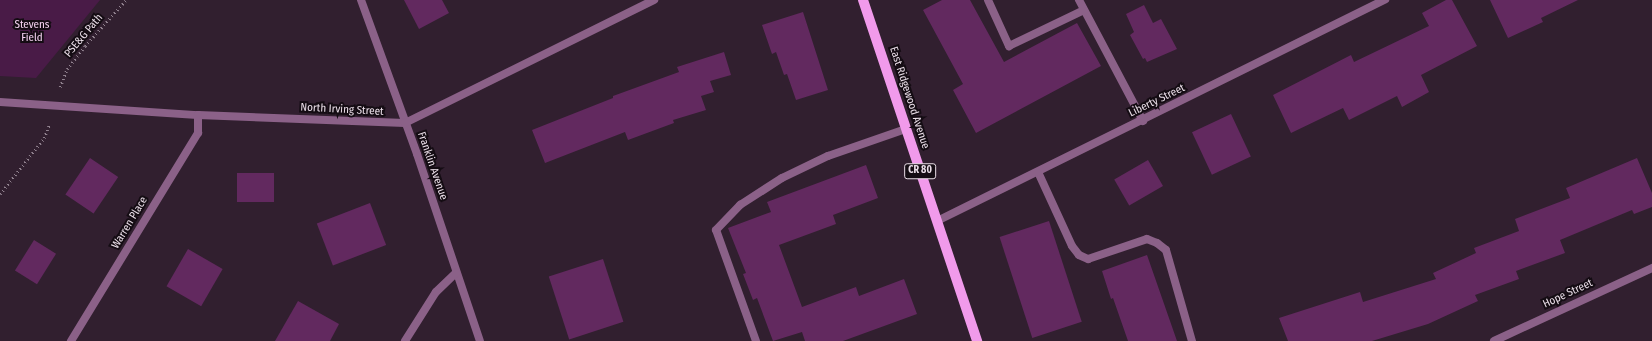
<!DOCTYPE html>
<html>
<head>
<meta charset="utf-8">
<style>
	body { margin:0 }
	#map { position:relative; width:1652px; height:341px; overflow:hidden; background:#311f2f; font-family:"Fira Sans Condensed",sans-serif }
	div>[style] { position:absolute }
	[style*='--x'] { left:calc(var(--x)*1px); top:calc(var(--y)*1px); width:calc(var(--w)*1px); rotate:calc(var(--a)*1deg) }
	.green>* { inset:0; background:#491b47 }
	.building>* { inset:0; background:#62295f; transform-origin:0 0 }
	.path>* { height:2.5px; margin-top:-1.25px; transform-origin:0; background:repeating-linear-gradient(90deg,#90818e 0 1px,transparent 0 4px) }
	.lane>* { height:8px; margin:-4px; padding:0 4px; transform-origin:4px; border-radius:4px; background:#8b6188 }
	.street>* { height:8px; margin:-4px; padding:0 4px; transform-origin:4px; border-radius:4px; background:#8b6188 }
	.primary>* { height:10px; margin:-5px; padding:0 5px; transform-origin:5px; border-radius:5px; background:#f19aeb }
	span { translate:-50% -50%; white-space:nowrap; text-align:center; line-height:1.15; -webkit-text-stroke:4px #140c13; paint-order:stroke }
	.shield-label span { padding:1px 3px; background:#140c13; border:1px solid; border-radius:3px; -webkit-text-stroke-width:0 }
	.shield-label { font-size:10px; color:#ebdfe9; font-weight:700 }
	.park-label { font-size:11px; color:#f7d4f3 }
	.street-label { font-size:11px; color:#ebdfe9 }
</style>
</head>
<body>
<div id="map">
	<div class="green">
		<div style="clip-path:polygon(0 0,100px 0,36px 78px,0 76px)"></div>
	</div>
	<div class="building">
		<div style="clip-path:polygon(404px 0,442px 0,449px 13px,419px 29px)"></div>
		<div style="clip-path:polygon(942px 0,970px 0,1004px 62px,1077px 23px,1101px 66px,976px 133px,953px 90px,963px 84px,923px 10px)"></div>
		<div style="clip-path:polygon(1446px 0,1452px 0,1477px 46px,1421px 75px,1429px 92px,1402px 107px,1397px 96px,1349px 120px,1343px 108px,1291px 133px,1273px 95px,1351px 55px,1354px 62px,1429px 26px,1422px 13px)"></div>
		<div style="clip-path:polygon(1490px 0,1578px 0,1541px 18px,1543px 22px,1508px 38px)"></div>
		<div style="clip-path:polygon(1144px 5px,1153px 23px,1161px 19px,1177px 49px,1147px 62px,1145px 58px,1143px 59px,1130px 35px,1134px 32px,1126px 14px)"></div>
		<div style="clip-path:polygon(803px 12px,828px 90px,796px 100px,787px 74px,784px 75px,776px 52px,772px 54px,762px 25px)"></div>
		<div style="clip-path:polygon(724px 52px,731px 75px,710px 81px,714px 92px,701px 96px,706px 110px,673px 120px,674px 123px,628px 140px,625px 132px,545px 163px,532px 130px,613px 98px,613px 96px,679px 72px,677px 67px)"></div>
		<div style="left:1231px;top:114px;width:47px;height:43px;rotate:65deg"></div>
		<div style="left:90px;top:158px;width:34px;height:44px;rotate:34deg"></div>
		<div style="clip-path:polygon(1637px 158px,1652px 193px,1652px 207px,1634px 214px,1632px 210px,1560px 240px,1565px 253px,1516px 271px,1519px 279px,1475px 295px,1478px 301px,1428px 324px,1372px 341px,1288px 341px,1279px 318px,1360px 292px,1363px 302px,1436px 279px,1433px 273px,1476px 253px,1474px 248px,1519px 231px,1515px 219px,1570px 198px,1566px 188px)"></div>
		<div style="left:1148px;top:160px;width:30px;height:39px;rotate:60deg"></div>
		<div style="clip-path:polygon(866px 165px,878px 198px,833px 215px,836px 224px,779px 245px,802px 307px,856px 287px,859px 296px,904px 279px,917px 314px,843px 341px,805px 341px,802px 332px,773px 341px,757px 298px,753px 300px,743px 274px,746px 273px,728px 228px,771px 212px,767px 202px)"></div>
		<div style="left:237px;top:173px;width:37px;height:29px"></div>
		<div style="left:370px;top:203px;width:45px;height:57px;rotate:69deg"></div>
		<div style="left:1049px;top:221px;width:106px;height:52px;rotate:72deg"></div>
		<div style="left:34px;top:240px;width:26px;height:36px;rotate:32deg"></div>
		<div style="left:188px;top:249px;width:40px;height:43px;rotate:30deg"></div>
		<div style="clip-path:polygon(1147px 255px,1177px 341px,1128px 341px,1113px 298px,1111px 299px,1102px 271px)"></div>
		<div style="left:603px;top:259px;width:66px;height:57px;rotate:72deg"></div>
		<div style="clip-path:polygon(298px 301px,339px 324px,330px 341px,275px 341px)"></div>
	</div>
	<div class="path">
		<div style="--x:60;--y:87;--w:19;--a:-69"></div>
		<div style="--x:67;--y:69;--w:29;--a:-52"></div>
		<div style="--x:85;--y:46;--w:62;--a:-48.3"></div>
		<div style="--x:0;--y:194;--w:71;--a:-51.8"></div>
		<div style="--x:44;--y:138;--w:14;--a:-69"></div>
	</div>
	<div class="lane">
		<div style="--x:988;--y:0;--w:51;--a:65.5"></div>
		<div style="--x:1009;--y:46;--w:83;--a:-25.6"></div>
		<div style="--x:1079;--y:0;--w:137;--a:62.1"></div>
		<div style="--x:1038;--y:172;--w:81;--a:65.3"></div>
		<div style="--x:1072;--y:246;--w:11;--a:52"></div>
		<div style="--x:1079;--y:255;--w:10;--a:24"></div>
		<div style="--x:1088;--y:259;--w:62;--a:-18.7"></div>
		<div style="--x:1147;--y:239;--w:11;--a:22"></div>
		<div style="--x:1157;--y:243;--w:11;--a:38"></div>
		<div style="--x:1166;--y:250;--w:95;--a:74.1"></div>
		<div style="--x:756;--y:341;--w:118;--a:-109.8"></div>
		<div style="--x:716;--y:230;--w:35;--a:-46"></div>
		<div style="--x:740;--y:205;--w:50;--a:-32.7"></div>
		<div style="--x:782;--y:178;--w:51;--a:-25.6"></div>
		<div style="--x:828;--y:156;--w:83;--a:-19.1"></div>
	</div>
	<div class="street">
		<div style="--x:361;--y:0;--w:164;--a:70"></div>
		<div style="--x:417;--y:154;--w:197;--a:71.4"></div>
		<div style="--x:0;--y:102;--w:198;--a:3.8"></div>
		<div style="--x:198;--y:115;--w:207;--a:2.2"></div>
		<div style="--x:405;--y:123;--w:278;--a:-26.3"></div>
		<div style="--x:937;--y:221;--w:500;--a:-26.3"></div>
		<div style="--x:71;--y:341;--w:244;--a:-58.6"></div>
		<div style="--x:198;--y:133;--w:18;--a:-90"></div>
		<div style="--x:405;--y:341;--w:58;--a:-57.7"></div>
		<div style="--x:436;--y:292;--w:28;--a:-44"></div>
		<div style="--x:1494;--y:341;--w:174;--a:-24.8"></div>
	</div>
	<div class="primary">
		<div style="--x:863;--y:0;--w:360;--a:71.5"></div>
	</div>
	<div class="shield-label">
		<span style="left:920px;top:171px">CR 80</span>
	</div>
	<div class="park-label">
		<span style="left:32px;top:32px">Stevens<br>Field</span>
	</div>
	<div class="street-label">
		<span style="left:84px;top:36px;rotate:-50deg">PSE&amp;G Path</span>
		<span style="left:909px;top:98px;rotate:72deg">East Ridgewood Avenue</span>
		<span style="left:1157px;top:101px;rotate:-26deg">Liberty Street</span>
		<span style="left:342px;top:110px;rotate:3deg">North Irving Street</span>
		<span style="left:432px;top:166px;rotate:71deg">Franklin Avenue</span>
		<span style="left:130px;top:223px;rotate:-59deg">Warren Place</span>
		<span style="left:1568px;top:294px;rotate:-25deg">Hope Street</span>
	</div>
</div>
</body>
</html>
